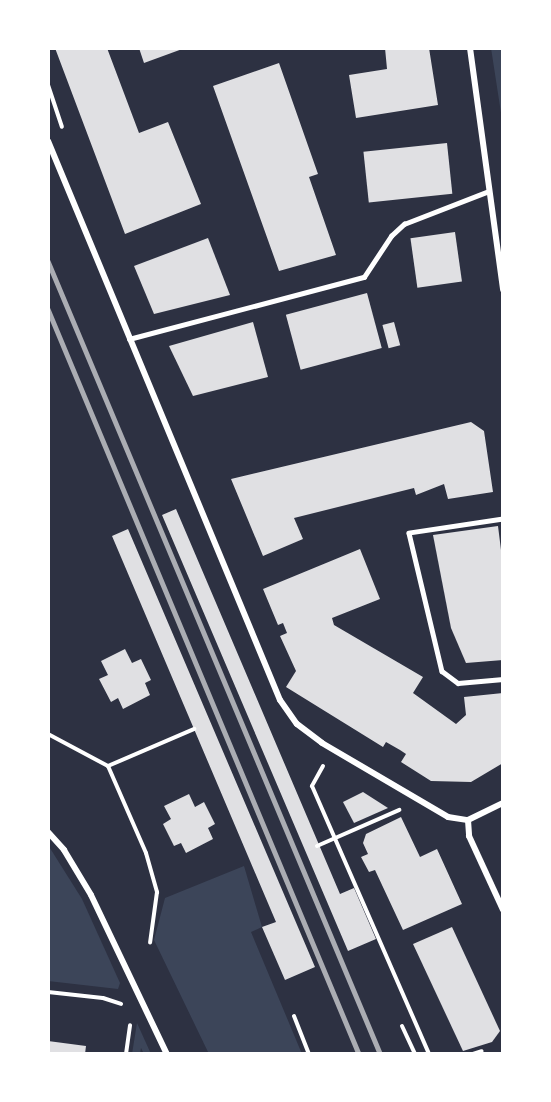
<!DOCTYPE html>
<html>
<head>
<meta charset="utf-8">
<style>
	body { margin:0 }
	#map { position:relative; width:551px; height:1102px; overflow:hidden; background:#2d3142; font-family:Barlow,sans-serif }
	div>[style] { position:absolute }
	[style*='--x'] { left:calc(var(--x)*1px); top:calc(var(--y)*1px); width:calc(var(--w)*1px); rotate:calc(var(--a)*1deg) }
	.green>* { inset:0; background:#3c4559 }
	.building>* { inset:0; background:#e0e0e3; transform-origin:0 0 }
	.path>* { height:4px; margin:-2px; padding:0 2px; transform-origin:2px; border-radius:2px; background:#fff }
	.service>* { height:4.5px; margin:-2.25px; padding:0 2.25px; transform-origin:2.25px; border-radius:2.25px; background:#fff }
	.minor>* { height:6px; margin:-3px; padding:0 3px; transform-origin:3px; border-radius:3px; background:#fff }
	.rail>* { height:4.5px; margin:-2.25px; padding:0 2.25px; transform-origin:2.25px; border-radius:2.25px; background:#abadb3 }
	span { translate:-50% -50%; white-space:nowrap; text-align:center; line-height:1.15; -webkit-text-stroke:5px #fff; paint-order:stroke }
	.frame { position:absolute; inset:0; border:50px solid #fff; pointer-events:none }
</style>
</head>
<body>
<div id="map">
	<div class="green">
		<div style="clip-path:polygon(491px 48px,503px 48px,503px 126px)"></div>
		<div style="clip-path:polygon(48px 845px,82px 899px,120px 983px,118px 989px,48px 981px)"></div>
		<div style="clip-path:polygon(244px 866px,262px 927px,251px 932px,302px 1054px,209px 1054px,154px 940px,165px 898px)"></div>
		<div style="clip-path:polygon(137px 1023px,151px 1054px,144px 1054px,141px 1048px,140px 1054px,132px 1054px)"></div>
	</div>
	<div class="building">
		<div style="clip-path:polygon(55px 48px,107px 48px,139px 133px,168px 122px,201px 204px,125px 234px)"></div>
		<div style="clip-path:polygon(139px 48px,185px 48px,144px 63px)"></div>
		<div style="clip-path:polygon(385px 48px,429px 48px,438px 105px,356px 118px,349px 75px,387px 69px)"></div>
		<div style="clip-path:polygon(279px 63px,318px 174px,309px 177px,336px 255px,279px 271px,213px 86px)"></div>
		<div style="left:447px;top:143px;width:51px;height:84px;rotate:84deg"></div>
		<div style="left:455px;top:232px;width:50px;height:45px;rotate:82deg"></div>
		<div style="clip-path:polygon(208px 238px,230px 295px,154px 314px,134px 266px)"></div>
		<div style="left:367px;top:293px;width:57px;height:84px;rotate:75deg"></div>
		<div style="clip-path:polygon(253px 322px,268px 377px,193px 396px,169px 346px)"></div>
		<div style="left:394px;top:322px;width:24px;height:12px;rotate:75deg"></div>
		<div style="clip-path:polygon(471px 422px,484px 431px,493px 492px,448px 499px,444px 484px,416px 495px,414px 488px,294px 518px,303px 539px,263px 556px,231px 479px)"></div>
		<div style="clip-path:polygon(176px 509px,340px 894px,354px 888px,376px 939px,348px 951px,162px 515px)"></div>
		<div style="clip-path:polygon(498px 526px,503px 566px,503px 660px,466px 663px,451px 628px,433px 535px)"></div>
		<div style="clip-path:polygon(128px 529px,315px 967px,285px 980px,262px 927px,276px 922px,112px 536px)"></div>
		<div style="clip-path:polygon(360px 549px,380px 599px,332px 618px,334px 625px,423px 677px,413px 693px,456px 724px,466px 715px,464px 697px,503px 693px,503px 763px,471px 782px,431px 781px,401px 762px,406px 754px,400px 750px,386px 742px,383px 747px,286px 687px,296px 671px,280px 636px,287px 633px,283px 623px,278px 625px,263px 589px)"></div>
		<div style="clip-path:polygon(125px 649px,132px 663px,141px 659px,151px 680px,145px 683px,150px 695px,123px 709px,118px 698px,111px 702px,99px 679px,108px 675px,101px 661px)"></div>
		<div style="clip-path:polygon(363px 792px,388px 808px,354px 823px,343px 802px)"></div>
		<div style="clip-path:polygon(189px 794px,195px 807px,204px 802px,215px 824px,208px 828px,213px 839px,186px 853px,181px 843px,174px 846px,163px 824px,171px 819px,164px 806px)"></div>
		<div style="clip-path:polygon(401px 817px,420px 857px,437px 849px,462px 904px,403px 930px,375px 870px,369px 872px,361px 857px,368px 854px,363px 843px,366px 834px)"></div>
		<div style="clip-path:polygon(452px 927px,500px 1031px,492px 1042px,463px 1051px,413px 944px)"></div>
		<div style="clip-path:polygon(48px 1041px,86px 1046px,85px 1054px,48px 1054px)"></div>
	</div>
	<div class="path">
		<div style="--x:48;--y:85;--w:44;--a:71.6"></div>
		<div style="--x:48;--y:734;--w:68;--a:28.1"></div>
		<div style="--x:108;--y:766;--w:94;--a:-23.3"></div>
		<div style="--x:108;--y:766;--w:95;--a:66.4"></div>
		<div style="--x:146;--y:853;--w:41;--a:74.2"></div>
		<div style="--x:157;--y:892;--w:51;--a:97.8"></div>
		<div style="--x:323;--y:766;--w:23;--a:119"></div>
		<div style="--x:312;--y:786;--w:292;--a:66.4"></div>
		<div style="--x:317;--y:846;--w:90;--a:-23.7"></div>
		<div style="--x:48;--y:992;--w:55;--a:6.2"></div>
		<div style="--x:103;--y:998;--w:19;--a:18"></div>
		<div style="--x:294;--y:1016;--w:41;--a:68.5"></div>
		<div style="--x:402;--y:1026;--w:31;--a:65"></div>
		<div style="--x:126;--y:1054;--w:29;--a:-82"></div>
		<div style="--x:473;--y:1054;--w:9;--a:-18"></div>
	</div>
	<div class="service">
		<div style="--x:129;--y:339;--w:243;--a:-14.8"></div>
		<div style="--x:364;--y:277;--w:49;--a:-56.6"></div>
		<div style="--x:391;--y:236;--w:18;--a:-43"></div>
		<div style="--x:404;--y:224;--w:91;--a:-21.2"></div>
		<div style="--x:503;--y:519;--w:95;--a:171.5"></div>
		<div style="--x:409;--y:533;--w:142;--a:76.6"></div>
		<div style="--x:442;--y:671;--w:20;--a:37"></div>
		<div style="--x:458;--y:683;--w:45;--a:-5.1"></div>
	</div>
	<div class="minor">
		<div style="--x:470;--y:48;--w:244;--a:82.2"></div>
		<div style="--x:48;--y:141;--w:605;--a:67.46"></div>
		<div style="--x:280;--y:700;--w:29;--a:55"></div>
		<div style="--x:297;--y:724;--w:31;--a:37"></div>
		<div style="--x:322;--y:743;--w:146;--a:30.4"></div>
		<div style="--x:448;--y:817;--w:20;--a:9"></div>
		<div style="--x:468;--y:820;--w:16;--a:86"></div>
		<div style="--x:469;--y:836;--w:81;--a:65.3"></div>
		<div style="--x:468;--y:820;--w:39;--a:-26"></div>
		<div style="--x:48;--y:832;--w:24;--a:48"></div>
		<div style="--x:64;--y:850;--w:52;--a:59"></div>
		<div style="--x:91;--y:895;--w:176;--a:64.5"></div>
	</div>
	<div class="rail">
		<div style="--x:48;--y:261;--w:859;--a:67.26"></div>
		<div style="--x:48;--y:309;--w:807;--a:67.34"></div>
	</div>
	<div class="frame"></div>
</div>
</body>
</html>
